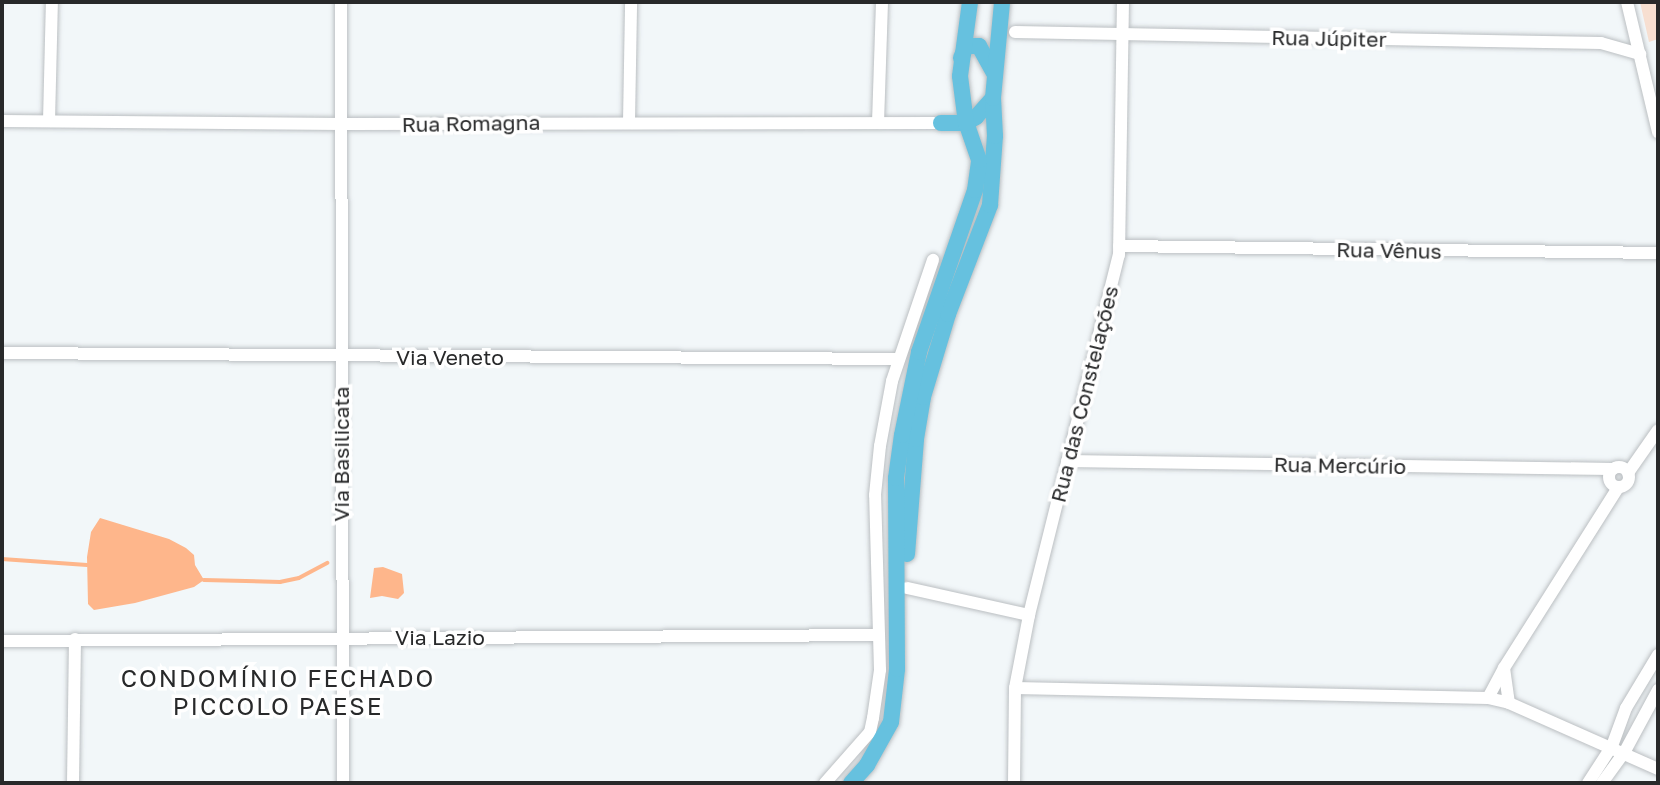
<!DOCTYPE html>
<html>
<head>
<meta charset="utf-8">
<style>
	body { margin:0 }
	#map { position:relative; width:1660px; height:785px; overflow:hidden; background:#f2f7f9; font-family:"Golos Text",sans-serif }
	div>[style] { position:absolute }
	[style*='--x'] { left:calc(var(--x)*1px); top:calc(var(--y)*1px); width:calc(var(--w)*1px); rotate:calc(var(--a)*1deg) }
	.green>* { inset:0; background:#f7dfd1 }
	.water>* { inset:0; background:#feb68b }
	.stream>* { height:3.5px; margin:-1.75px; padding:0 1.75px; transform-origin:1.75px; border-radius:1.75px; background:#feb68b }
	.roads { filter:drop-shadow(0 0 2px #bbbfc2) drop-shadow(0 0 2px #bbbfc2) }
	.minor>* { height:12px; margin:-6px; padding:0 6px; transform-origin:6px; border-radius:6px; background:#fff }
	.minor>.ring { margin:-6px; padding:0; box-sizing:content-box; background:none; border:12px solid #fff; border-radius:50% }
	.major>* { height:16px; margin:-8px; padding:0 8px; transform-origin:8px; border-radius:8px; background:#66c1df }
	span { translate:-50% -50%; white-space:nowrap; text-align:center; line-height:1.15; -webkit-text-stroke:7px #fff; paint-order:stroke }
	.street-label { font-size:21px; color:#28292a }
	.quarter-label { font-size:24px; color:#28292a; letter-spacing:2px }
	.frame { position:absolute; inset:0; border:4px solid #28292a; pointer-events:none }
</style>
</head>
<body>
<div id="map">
	<div class="green">
		<div style="clip-path:polygon(1640px 2px,1658px 2px,1658px 39px,1649px 42px)"></div>
	</div>
	<div class="water">
		<div style="clip-path:polygon(100px 518px,169px 539px,186px 548px,194px 555px,195px 565px,204px 580px,194px 587px,135px 603px,94px 610px,88px 604px,87px 557px,91px 532px)"></div>
		<div style="clip-path:polygon(383px 567px,402px 574px,404px 593px,398px 599px,382px 596px,370px 598px,374px 568px)"></div>
	</div>
	<div class="stream">
		<div style="--x:2;--y:559;--w:85;--a:4"></div>
		<div style="--x:204;--y:580;--w:76;--a:1.5"></div>
		<div style="--x:280;--y:582;--w:19;--a:-12"></div>
		<div style="--x:299;--y:578;--w:32;--a:-28"></div>
	</div>
	<div class="roads">
		<div class="minor">
			<div style="--x:341;--y:2;--w:781;--a:89.85"></div>
			<div style="--x:1627;--y:2;--w:134;--a:76.6"></div>
			<div style="--x:1015;--y:32;--w:586;--a:1.08"></div>
			<div style="--x:1601;--y:43;--w:41;--a:15.8"></div>
			<div style="--x:2;--y:121;--w:339;--a:0.5"></div>
			<div style="--x:341;--y:124;--w:600;--a:-0.1"></div>
			<div style="--x:49;--y:121;--w:119;--a:-88.6"></div>
			<div style="--x:629;--y:122;--w:120;--a:-89"></div>
			<div style="--x:878;--y:123;--w:121;--a:-88.1"></div>
			<div style="--x:1119;--y:246;--w:539;--a:0.74"></div>
			<div style="--x:2;--y:353;--w:897;--a:0.38"></div>
			<div style="--x:1067;--y:461;--w:546;--a:0.84"></div>
			<div class="ring" style="left:1609px;top:467px;width:8px;height:8px"></div>
			<div style="--x:1628;--y:473;--w:52;--a:-55.1"></div>
			<div style="--x:907;--y:588;--w:125;--a:12.5"></div>
			<div style="--x:2;--y:641;--w:877;--a:-0.39"></div>
			<div style="--x:1504;--y:668;--w:35;--a:82"></div>
			<div style="--x:1015;--y:688;--w:473;--a:1.2"></div>
			<div style="--x:1488;--y:698;--w:22;--a:13"></div>
			<div style="--x:1509;--y:703;--w:163;--a:23.9"></div>
			<div style="--x:1488;--y:698;--w:34;--a:-62"></div>
			<div style="--x:1504;--y:668;--w:213;--a:-57.7"></div>
			<div style="--x:73;--y:783;--w:144;--a:-89.2"></div>
			<div style="--x:825;--y:783;--w:68;--a:-48.6"></div>
			<div style="--x:870;--y:732;--w:14;--a:-78"></div>
			<div style="--x:873;--y:718;--w:49;--a:-81.7"></div>
			<div style="--x:880;--y:670;--w:175;--a:-91.6"></div>
			<div style="--x:875;--y:495;--w:49;--a:-84.2"></div>
			<div style="--x:880;--y:446;--w:66;--a:-79.5"></div>
			<div style="--x:892;--y:381;--w:128;--a:-71.3"></div>
			<div style="--x:1014;--y:783;--w:95;--a:-89.4"></div>
			<div style="--x:1015;--y:688;--w:74;--a:-79.1"></div>
			<div style="--x:1029;--y:615;--w:371;--a:-76"></div>
			<div style="--x:1119;--y:255;--w:253;--a:-89.1"></div>
			<div style="--x:1588;--y:783;--w:44;--a:-57"></div>
			<div style="--x:1612;--y:746;--w:40;--a:-69.8"></div>
			<div style="--x:1626;--y:708;--w:62;--a:-58.9"></div>
			<div style="--x:1602;--y:783;--w:37;--a:-54"></div>
			<div style="--x:1624;--y:753;--w:72;--a:-61.6"></div>
		</div>
		<div class="major">
			<div style="--x:961;--y:58;--w:13;--a:-67"></div>
			<div style="--x:966;--y:46;--w:13;--a:0"></div>
			<div style="--x:979;--y:46;--w:31;--a:61"></div>
			<div style="--x:941;--y:123;--w:25;--a:0"></div>
			<div style="--x:966;--y:123;--w:12;--a:-31"></div>
			<div style="--x:976;--y:117;--w:25;--a:-48"></div>
			<div style="--x:907;--y:554;--w:115;--a:-85.5"></div>
			<div style="--x:916;--y:439;--w:43;--a:-80.5"></div>
			<div style="--x:923;--y:397;--w:87;--a:-73.2"></div>
			<div style="--x:948;--y:314;--w:117;--a:-68.9"></div>
			<div style="--x:990;--y:205;--w:69;--a:-85.9"></div>
			<div style="--x:995;--y:136;--w:38;--a:-93"></div>
			<div style="--x:993;--y:98;--w:96;--a:-84.6"></div>
			<div style="--x:851;--y:783;--w:24;--a:-48"></div>
			<div style="--x:867;--y:765;--w:49;--a:-60.8"></div>
			<div style="--x:891;--y:722;--w:53;--a:-83.5"></div>
			<div style="--x:897;--y:669;--w:191;--a:-90.3"></div>
			<div style="--x:896;--y:478;--w:43;--a:-82.1"></div>
			<div style="--x:902;--y:435;--w:85;--a:-78.4"></div>
			<div style="--x:919;--y:352;--w:171;--a:-70.9"></div>
			<div style="--x:975;--y:190;--w:30;--a:-82"></div>
			<div style="--x:979;--y:160;--w:39;--a:-109"></div>
			<div style="--x:966;--y:123;--w:47;--a:-97.3"></div>
			<div style="--x:960;--y:76;--w:75;--a:-82.3"></div>
		</div>
	</div>
	<div class="street-label">
		<span style="left:1329px;top:38px;rotate:1deg">Rua Júpiter</span>
		<span style="left:471px;top:123px;rotate:-1deg">Rua Romagna</span>
		<span style="left:1389px;top:250px;rotate:1deg">Rua Vênus</span>
		<span style="left:450px;top:357px">Via Veneto</span>
		<span style="left:1084px;top:394px;rotate:-76deg">Rua das Constelações</span>
		<span style="left:341px;top:454px;rotate:-90deg">Via Basilicata</span>
		<span style="left:1340px;top:465px;rotate:1deg">Rua Mercúrio</span>
		<span style="left:440px;top:637px">Via Lazio</span>
	</div>
	<div class="quarter-label">
		<span style="left:278px;top:692px">CONDOMÍNIO FECHADO<br>PICCOLO PAESE</span>
	</div>
	<div class="frame"></div>
</div>
</body>
</html>
